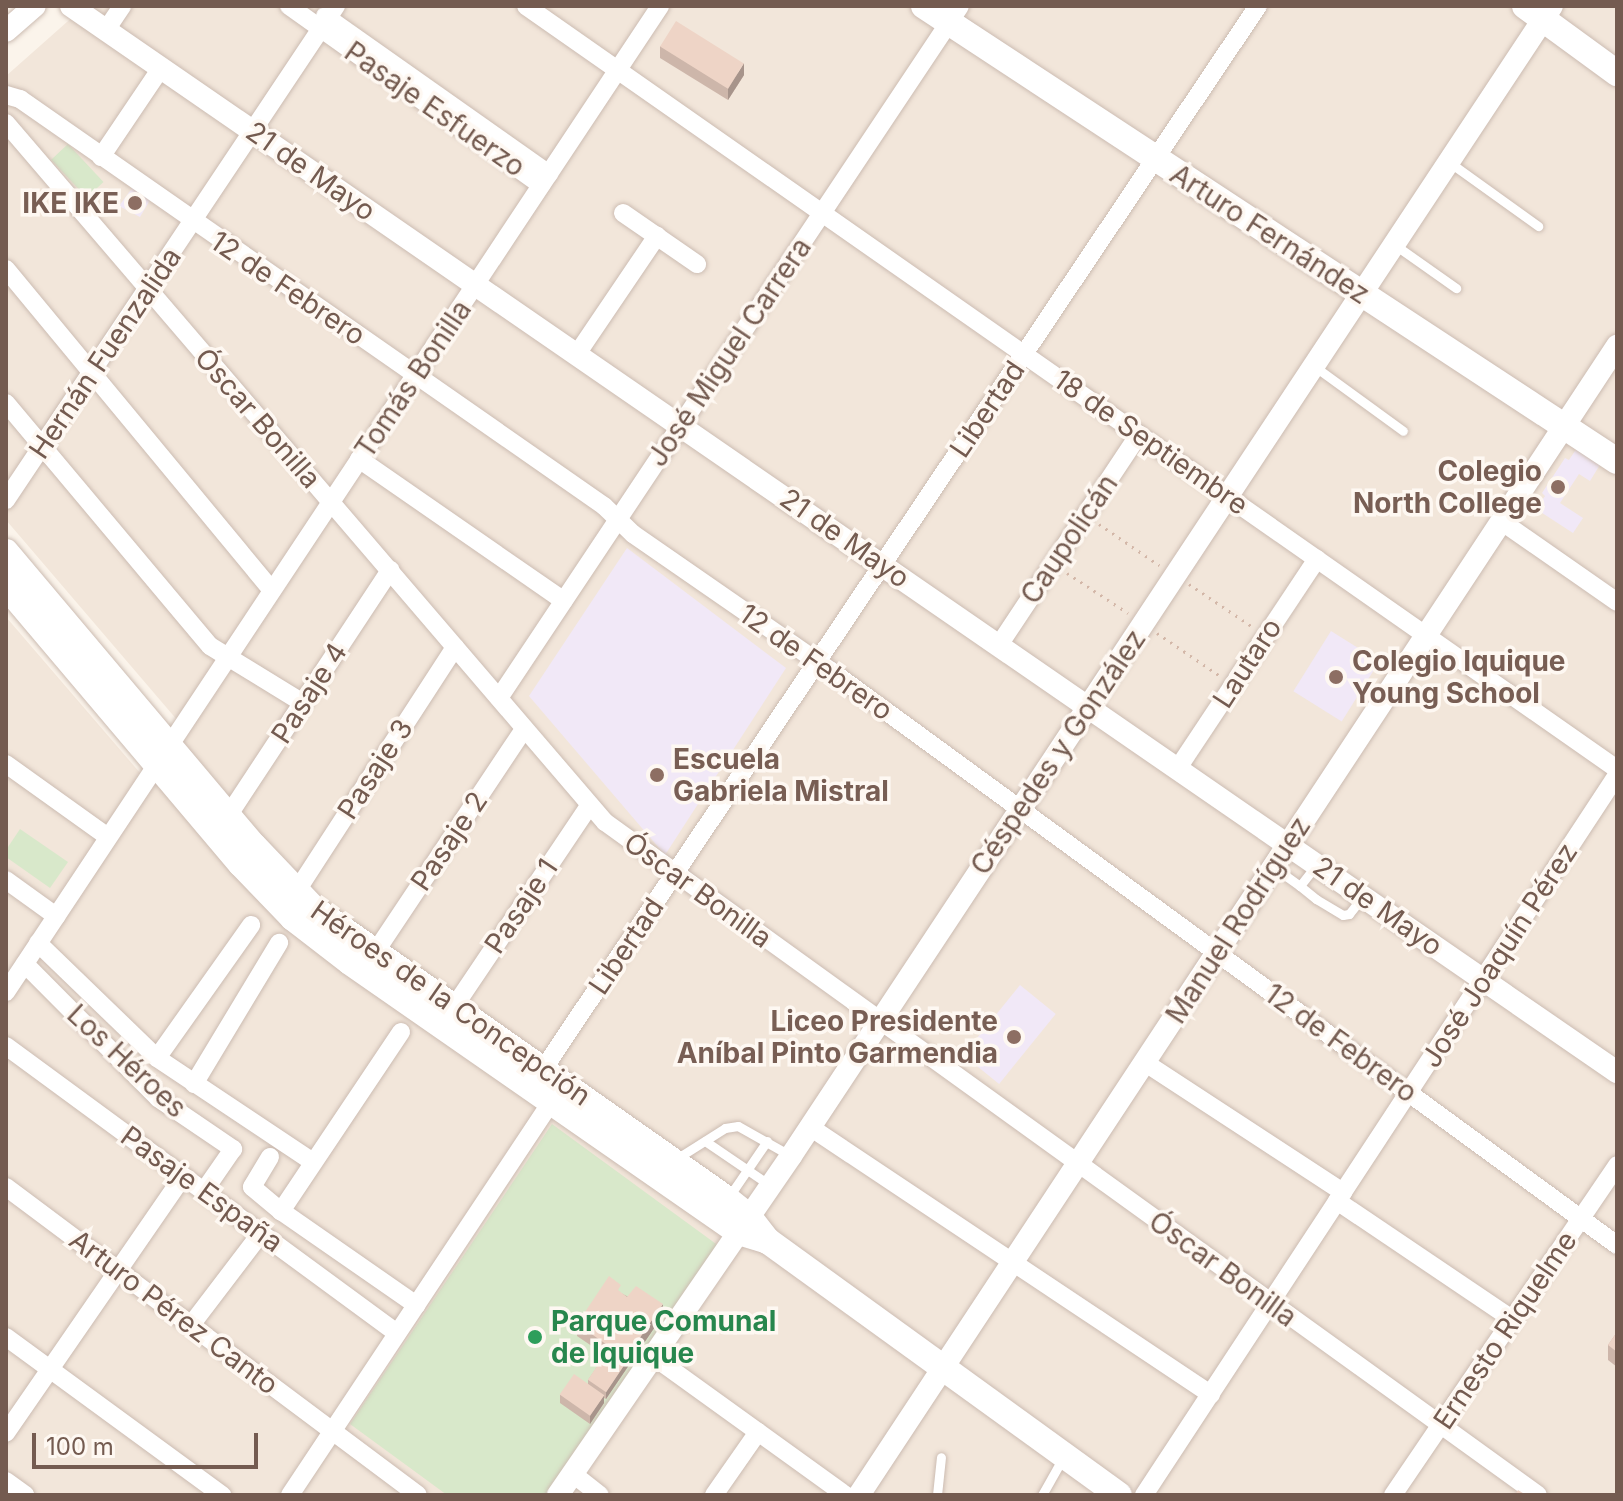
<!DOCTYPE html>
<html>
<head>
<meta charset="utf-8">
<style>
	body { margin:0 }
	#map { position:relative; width:1623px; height:1501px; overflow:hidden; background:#fbf4eb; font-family:Inter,sans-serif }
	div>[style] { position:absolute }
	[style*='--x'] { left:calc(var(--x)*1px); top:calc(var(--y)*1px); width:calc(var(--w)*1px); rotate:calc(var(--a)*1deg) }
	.residential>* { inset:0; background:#f2e6da }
	.education>* { inset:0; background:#f1e8f7; transform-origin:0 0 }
	.green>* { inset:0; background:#d8e8ca; transform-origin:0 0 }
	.path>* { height:3px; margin-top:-1.5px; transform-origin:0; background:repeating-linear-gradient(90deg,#d3b7a8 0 2px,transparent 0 8px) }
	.roads { filter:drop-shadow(0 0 2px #ccbcb2) drop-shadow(0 0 2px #ccbcb2) }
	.service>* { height:9px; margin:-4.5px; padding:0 4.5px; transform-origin:4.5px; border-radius:4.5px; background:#fff }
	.minor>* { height:18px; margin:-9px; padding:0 9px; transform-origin:9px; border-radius:9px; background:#fff }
	.tertiary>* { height:22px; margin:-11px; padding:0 11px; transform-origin:11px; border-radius:11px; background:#fff }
	.secondary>* { height:26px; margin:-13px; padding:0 13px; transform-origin:13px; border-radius:13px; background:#fff }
	.wall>* { inset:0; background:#cdb6aa }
	.shaded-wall>* { inset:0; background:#a7948b }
	.building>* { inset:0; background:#eed4c6; transform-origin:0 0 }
	.dots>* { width:22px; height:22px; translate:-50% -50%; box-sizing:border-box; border:4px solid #fef8f2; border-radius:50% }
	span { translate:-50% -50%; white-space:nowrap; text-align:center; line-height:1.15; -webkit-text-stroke:7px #fef8f2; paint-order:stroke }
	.street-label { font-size:28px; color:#745b50 }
	.education-label { font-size:28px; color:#785e54; font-weight:700 }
	.right { translate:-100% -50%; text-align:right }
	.left { translate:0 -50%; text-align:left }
	.leisure-label { font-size:28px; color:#27864d; font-weight:700 }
	.frame { position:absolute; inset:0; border:8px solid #745b50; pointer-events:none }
	.scale { position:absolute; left:32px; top:1433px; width:226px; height:36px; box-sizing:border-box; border:4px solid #745b50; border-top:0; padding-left:10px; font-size:24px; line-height:28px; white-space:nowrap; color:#745b50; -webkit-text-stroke:6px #fef8f2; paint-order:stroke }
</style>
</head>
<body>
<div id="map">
	<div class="residential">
		<div style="clip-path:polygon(85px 6px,1617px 6px,1617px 1495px,6px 1495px,6px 617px,141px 774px,178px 721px,6px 520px,6px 76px)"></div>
	</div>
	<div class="education">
		<div style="clip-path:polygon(133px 187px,150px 200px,140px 217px,119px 206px)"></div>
		<div style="clip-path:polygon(1577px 448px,1601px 463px,1590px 481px,1579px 474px,1560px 503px,1583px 518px,1573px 533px,1536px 509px,1545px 496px,1542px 493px,1565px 458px,1569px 460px)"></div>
		<div style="clip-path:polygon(627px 548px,786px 668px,665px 855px,529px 696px)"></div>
		<div style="left:1331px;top:631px;width:57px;height:71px;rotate:32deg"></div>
		<div style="left:1020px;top:985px;width:46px;height:90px;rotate:39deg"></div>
	</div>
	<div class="green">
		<div style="left:68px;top:144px;width:52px;height:23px;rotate:47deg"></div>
		<div style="clip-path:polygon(20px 829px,68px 862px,50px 888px,6px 857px,6px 850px)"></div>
		<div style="clip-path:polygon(552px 1124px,723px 1249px,550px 1495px,447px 1495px,350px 1424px)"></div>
	</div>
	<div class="path">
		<div style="--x:1099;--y:524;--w:73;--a:34.3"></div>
		<div style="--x:1067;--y:573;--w:73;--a:33.3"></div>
		<div style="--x:1189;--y:584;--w:77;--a:33.9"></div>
		<div style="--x:1157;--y:633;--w:76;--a:34.3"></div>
	</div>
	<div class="roads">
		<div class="service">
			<div style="--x:1449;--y:162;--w:110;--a:35.7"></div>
			<div style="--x:1395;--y:245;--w:75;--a:35.2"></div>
			<div style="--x:1314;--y:366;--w:110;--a:36.1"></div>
			<div style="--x:1317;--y:864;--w:28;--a:128"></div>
			<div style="--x:1300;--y:886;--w:21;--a:39"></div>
			<div style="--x:1316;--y:899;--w:31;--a:31"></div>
			<div style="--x:1343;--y:915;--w:6;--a:-9"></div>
			<div style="--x:1349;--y:914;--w:23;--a:-52"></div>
			<div style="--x:1275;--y:868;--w:31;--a:36"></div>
			<div style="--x:705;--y:1141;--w:80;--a:34.3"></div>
			<div style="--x:676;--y:1159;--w:58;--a:-32.3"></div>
			<div style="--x:725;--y:1128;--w:13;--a:-9"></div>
			<div style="--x:738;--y:1126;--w:61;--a:29.5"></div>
			<div style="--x:728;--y:1198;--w:69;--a:-55.6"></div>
			<div style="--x:937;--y:1495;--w:38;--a:-84"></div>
			<div style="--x:1042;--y:1495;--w:45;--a:-60.6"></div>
		</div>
		<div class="minor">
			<div style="--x:289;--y:6;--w:309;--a:35.4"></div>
			<div style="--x:526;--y:6;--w:1331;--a:34.97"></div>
			<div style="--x:325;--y:16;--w:274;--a:35.2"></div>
			<div style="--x:106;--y:30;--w:29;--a:-56"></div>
			<div style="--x:6;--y:95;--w:15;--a:16"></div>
			<div style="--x:20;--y:99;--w:712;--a:34.87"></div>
			<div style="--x:604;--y:506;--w:40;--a:44"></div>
			<div style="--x:633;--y:534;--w:241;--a:34.7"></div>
			<div style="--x:831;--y:671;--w:973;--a:36.14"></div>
			<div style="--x:6;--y:123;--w:921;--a:49.41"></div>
			<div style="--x:605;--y:822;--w:1150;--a:35.8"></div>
			<div style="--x:101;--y:157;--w:107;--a:-56"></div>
			<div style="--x:623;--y:213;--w:90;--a:34.6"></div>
			<div style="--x:6;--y:269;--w:417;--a:50.4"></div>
			<div style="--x:577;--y:354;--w:143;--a:-55.9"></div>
			<div style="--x:6;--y:403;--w:317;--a:50"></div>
			<div style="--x:210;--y:646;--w:109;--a:31.5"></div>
			<div style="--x:359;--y:459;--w:249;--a:34.7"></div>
			<div style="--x:6;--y:500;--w:594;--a:-56.26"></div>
			<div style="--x:1501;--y:521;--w:141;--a:34.9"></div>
			<div style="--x:999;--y:645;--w:253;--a:-56.4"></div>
			<div style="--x:499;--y:698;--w:831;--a:-56.33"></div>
			<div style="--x:6;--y:764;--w:125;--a:35.6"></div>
			<div style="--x:1178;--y:768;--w:251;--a:-56.4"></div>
			<div style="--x:228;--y:816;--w:295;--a:-56.6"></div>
			<div style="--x:6;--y:880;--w:62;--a:35.8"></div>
			<div style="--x:296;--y:892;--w:292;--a:-57"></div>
			<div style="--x:38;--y:943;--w:165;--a:44"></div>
			<div style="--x:157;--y:1058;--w:187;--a:33.7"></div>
			<div style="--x:374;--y:954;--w:270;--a:-56.3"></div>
			<div style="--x:25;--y:964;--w:189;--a:45.2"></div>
			<div style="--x:158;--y:1098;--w:91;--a:34.2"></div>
			<div style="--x:233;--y:1149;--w:51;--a:124.6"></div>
			<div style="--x:6;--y:992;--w:1183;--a:-56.44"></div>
			<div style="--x:454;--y:1007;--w:242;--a:-56.1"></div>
			<div style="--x:401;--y:1032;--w:216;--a:123.8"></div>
			<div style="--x:281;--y:1211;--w:165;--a:34.8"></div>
			<div style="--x:6;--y:1046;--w:485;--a:36.3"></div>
			<div style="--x:157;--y:1058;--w:163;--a:-54.7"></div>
			<div style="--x:1144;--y:1062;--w:238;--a:33.2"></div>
			<div style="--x:194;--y:1084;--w:165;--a:-58.9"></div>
			<div style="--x:810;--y:1127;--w:482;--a:33.7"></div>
			<div style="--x:270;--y:1157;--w:35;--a:121"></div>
			<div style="--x:252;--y:1187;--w:38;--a:40"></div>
			<div style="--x:6;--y:1187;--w:514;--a:36.78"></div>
			<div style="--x:1337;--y:1201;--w:211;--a:34"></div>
			<div style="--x:191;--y:1325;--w:116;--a:-52.7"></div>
			<div style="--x:6;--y:1337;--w:268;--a:36.2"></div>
			<div style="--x:654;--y:1357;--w:236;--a:35.8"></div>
			<div style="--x:6;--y:1433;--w:312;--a:-55.4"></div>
			<div style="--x:573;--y:1474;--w:34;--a:38"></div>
			<div style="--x:6;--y:1481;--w:24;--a:36"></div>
			<div style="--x:290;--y:1495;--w:472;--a:-56.4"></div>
			<div style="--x:551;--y:1102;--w:35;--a:-102"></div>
			<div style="--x:544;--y:1068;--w:1280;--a:-56.09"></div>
			<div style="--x:714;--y:1495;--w:77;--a:-55.1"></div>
			<div style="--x:1144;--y:1495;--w:861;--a:-56.7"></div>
			<div style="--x:1393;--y:1495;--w:399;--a:-55.8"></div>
		</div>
		<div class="tertiary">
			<div style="--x:71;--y:6;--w:1878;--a:34.59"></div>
			<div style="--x:6;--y:31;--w:38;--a:-41"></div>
			<div style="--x:558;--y:1495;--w:411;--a:-55.5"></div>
			<div style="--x:791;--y:1156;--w:1379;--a:-56.51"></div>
			<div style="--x:859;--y:1495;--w:1377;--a:-56.59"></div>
		</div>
		<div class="secondary">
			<div style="--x:924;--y:6;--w:829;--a:33.29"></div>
			<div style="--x:1525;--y:6;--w:114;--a:36.1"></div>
			<div style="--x:6;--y:552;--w:385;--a:49.9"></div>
			<div style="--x:254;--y:846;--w:87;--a:46.4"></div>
			<div style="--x:314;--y:909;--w:505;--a:35.08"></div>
			<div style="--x:727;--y:1199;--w:28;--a:39"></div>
			<div style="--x:749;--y:1217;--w:31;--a:52"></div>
			<div style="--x:768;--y:1241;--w:433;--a:35.9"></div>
			<div style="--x:6;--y:586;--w:364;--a:49.8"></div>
			<div style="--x:241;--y:864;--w:75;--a:46.1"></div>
			<div style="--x:293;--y:918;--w:72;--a:37.7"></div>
			<div style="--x:350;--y:962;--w:474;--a:34.8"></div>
			<div style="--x:739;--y:1232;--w:30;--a:17"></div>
		</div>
	</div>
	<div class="wall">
		<div style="clip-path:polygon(660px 46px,744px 75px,728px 100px,660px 58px)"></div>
		<div style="clip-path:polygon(621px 1293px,663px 1315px,606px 1399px,604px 1398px,604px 1403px,590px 1424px,560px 1403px,560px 1395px,588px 1384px,588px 1380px,605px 1355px,577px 1336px,577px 1324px)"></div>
		<div style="clip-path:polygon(1617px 1332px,1617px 1367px,1608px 1360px,1608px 1345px)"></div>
	</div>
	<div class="shaded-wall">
		<div style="clip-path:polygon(744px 63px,744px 75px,728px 100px,728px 89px)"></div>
		<div style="clip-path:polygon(663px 1304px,663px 1315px,606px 1399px,606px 1392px,626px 1362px,626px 1358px)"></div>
		<div style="clip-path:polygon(604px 1395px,604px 1403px,590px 1424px,590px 1416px)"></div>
	</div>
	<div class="building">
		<div style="left:676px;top:21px;width:80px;height:30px;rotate:32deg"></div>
		<div style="clip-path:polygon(609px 1276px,621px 1285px,618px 1290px,627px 1297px,636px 1286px,663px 1304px,626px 1358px,577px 1324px)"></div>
		<div style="clip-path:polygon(1617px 1332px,1617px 1352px,1608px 1345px)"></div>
		<div style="left:608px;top:1350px;width:22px;height:36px;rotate:34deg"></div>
		<div style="left:574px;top:1374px;width:37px;height:25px;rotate:35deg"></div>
		<div style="clip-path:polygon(1518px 1490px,1526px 1495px,1515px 1495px)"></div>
	</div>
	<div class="dots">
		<div style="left:135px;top:203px;background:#8d6e63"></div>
		<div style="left:1558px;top:487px;background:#8d6e63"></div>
		<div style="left:1336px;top:677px;background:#8d6e63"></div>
		<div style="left:657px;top:775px;background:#8d6e63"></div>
		<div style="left:1014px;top:1037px;background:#8d6e63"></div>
		<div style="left:535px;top:1337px;background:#2e9e5b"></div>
	</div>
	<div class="street-label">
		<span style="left:435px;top:109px;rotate:35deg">Pasaje Esfuerzo</span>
		<span style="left:311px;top:171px;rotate:35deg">21 de Mayo</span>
		<span style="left:1270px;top:234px;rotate:33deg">Arturo Fernández</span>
		<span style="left:288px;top:288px;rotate:34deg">12 de Febrero</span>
		<span style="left:729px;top:352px;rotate:-56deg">José Miguel Carrera</span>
		<span style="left:105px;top:353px;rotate:-56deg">Hernán Fuenzalida</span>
		<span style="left:413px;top:379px;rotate:-56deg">Tomás Bonilla</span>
		<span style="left:987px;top:409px;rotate:-56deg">Libertad</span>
		<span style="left:258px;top:418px;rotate:49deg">Óscar Bonilla</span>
		<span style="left:1151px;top:442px;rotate:35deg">18 de Septiembre</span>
		<span style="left:845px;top:538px;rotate:35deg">21 de Mayo</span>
		<span style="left:1069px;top:539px;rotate:-56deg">Caupolicán</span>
		<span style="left:816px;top:662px;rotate:35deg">12 de Febrero</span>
		<span style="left:1247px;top:663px;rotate:-57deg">Lautaro</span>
		<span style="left:309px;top:693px;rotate:-57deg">Pasaje 4</span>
		<span style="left:1058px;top:752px;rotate:-56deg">Céspedes y González</span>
		<span style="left:375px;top:769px;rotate:-57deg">Pasaje 3</span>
		<span style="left:449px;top:841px;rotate:-56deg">Pasaje 2</span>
		<span style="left:698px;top:890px;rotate:36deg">Óscar Bonilla</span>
		<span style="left:521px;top:906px;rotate:-56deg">Pasaje 1</span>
		<span style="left:1378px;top:906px;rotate:35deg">21 de Mayo</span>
		<span style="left:1238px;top:920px;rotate:-57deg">Manuel Rodríguez</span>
		<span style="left:626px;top:946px;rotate:-56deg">Libertad</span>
		<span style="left:1499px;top:955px;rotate:-57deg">José Joaquín Pérez</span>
		<span style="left:451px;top:1003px;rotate:35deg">Héroes de la Concepción</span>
		<span style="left:1341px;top:1043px;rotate:36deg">12 de Febrero</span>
		<span style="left:127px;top:1061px;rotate:43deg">Los Héroes</span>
		<span style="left:202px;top:1189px;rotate:36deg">Pasaje España</span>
		<span style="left:1223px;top:1269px;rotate:36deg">Óscar Bonilla</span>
		<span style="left:174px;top:1312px;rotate:37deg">Arturo Pérez Canto</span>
		<span style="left:1505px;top:1330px;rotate:-56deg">Ernesto Riquelme</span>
	</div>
	<div class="education-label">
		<span class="right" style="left:119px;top:203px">IKE IKE</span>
		<span class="right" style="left:1542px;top:487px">Colegio<br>North College</span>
		<span class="left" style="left:1352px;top:677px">Colegio Iquique<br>Young School</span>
		<span class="left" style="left:673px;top:775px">Escuela<br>Gabriela Mistral</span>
		<span class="right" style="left:998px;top:1037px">Liceo Presidente<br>Aníbal Pinto Garmendia</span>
	</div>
	<div class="leisure-label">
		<span class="left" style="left:551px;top:1337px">Parque Comunal<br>de Iquique</span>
	</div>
	<div class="frame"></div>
	<div class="scale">100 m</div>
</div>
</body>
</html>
